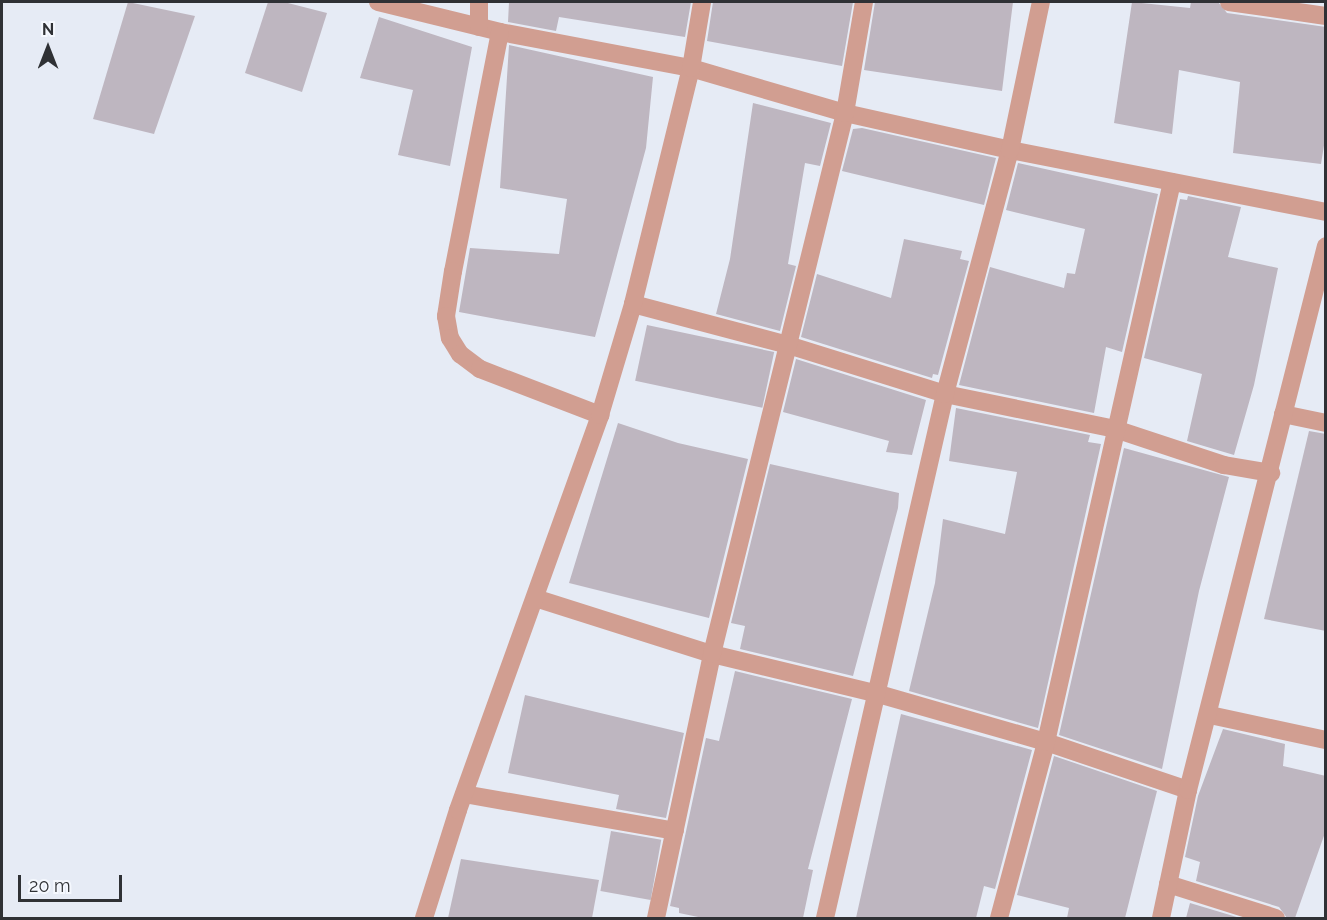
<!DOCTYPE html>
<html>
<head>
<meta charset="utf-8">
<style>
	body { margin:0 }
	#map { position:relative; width:1327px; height:920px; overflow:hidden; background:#e6ebf5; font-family:Raleway,sans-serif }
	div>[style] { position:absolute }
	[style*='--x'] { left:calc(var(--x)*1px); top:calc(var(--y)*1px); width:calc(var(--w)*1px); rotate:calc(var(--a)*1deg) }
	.building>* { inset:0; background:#beb6c0; transform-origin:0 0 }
	.lane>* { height:18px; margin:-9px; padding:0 9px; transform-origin:9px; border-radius:9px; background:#d19e91 }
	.street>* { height:18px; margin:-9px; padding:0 9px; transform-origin:9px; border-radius:9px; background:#d19e91 }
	span { translate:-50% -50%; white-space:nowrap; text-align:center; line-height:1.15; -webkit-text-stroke:6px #f5f8fe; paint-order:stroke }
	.frame { position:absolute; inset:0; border:3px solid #2f3135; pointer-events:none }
	.north { position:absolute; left:18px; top:18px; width:60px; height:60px; -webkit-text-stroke:4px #f5f8fe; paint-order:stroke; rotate:0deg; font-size:16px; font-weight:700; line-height:24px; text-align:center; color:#2f3135 }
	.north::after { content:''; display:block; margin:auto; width:21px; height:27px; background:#2f3135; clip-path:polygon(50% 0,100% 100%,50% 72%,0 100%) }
	.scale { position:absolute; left:18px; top:875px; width:104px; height:27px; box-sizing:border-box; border:3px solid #2f3135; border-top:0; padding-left:8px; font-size:18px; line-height:21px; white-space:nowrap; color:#2f3135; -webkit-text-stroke:4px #f5f8fe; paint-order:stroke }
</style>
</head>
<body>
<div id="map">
	<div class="building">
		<div style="clip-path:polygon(128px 2px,195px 16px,154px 134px,93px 119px)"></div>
		<div style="clip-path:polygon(268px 2px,284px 2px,327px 13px,302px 92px,245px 73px)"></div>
		<div style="clip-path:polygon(509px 2px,691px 2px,685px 37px,559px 17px,556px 31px,508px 22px)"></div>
		<div style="clip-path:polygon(713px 2px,853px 2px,842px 66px,707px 41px)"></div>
		<div style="clip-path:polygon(875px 2px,1013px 2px,1002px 91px,864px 70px)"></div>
		<div style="clip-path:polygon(1132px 2px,1190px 8px,1191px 2px,1218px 2px,1227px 13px,1326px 27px,1326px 133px,1321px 164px,1233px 153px,1240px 82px,1179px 70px,1172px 134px,1114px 123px)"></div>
		<div style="clip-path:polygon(379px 17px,472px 47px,450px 166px,398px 155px,413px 90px,360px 78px)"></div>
		<div style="clip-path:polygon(509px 45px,653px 77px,646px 148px,595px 337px,459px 312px,470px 248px,559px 254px,567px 199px,500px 188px)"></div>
		<div style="clip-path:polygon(753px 103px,831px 123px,820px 166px,805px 163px,788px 264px,796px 266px,780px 331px,716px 314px,730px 259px)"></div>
		<div style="clip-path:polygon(862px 128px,996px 158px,984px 205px,842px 171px,853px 129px)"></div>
		<div style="clip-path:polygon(1018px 163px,1158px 194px,1122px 352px,1106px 347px,1094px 413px,959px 385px,990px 267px,1064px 288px,1067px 273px,1075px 274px,1085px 229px,1006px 210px)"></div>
		<div style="clip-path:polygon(1188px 196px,1241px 207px,1228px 257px,1278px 268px,1254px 385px,1234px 455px,1187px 441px,1202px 374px,1144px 358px,1180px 199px,1187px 200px)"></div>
		<div style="clip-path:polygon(904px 239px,962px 251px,960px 259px,969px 261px,938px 375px,933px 374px,932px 378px,801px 337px,817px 274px,891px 298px)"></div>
		<div style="left:647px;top:325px;width:130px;height:57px;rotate:12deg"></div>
		<div style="clip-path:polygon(796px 359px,926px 400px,912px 455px,886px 452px,889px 441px,783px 412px)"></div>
		<div style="clip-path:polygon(956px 408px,1090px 435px,1088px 442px,1101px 444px,1038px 728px,909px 691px,935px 583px,943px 519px,1005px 534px,1017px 472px,949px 461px)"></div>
		<div style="clip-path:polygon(618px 423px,678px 443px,748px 459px,709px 618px,569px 583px)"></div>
		<div style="clip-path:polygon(1309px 431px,1326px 434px,1326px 631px,1264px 619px)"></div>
		<div style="clip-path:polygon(1124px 448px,1229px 477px,1199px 591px,1162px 769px,1059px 735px)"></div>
		<div style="clip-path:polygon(770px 464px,899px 493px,898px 508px,853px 676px,740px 649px,745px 626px,731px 623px)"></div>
		<div style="clip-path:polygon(735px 671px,852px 699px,808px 869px,813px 870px,803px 918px,703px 918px,679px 913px,679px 908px,670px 906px,706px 738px,719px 741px)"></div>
		<div style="clip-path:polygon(525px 695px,684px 733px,666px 818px,616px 809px,619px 795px,508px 773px)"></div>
		<div style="clip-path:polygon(901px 714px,1032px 750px,995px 889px,984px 886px,976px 918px,856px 918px)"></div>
		<div style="clip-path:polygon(1223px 729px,1285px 744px,1283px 766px,1326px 776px,1326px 830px,1295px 918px,1287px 918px,1279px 907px,1196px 881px,1200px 862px,1185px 857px,1198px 796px)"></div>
		<div style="clip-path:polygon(1054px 756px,1157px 791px,1125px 918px,1067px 918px,1069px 908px,1017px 895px)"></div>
		<div style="left:611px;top:831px;width:51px;height:61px;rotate:10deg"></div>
		<div style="clip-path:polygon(461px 859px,599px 880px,592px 918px,448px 918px)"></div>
		<div style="clip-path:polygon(1190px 903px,1240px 918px,1186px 918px)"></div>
	</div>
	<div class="lane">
		<div style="--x:1168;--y:884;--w:113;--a:17.5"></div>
	</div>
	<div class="street">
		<div style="--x:378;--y:2;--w:126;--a:13.8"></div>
		<div style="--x:500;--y:32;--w:194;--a:10.7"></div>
		<div style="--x:691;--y:68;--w:160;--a:16.3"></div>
		<div style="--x:845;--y:113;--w:169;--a:12.6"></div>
		<div style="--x:1010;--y:150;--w:322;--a:11.1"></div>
		<div style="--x:479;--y:2;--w:25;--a:90"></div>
		<div style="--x:1229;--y:2;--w:98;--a:8.2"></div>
		<div style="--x:500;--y:32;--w:244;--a:101.1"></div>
		<div style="--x:453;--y:271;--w:46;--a:98.8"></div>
		<div style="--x:446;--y:316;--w:22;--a:80"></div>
		<div style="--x:450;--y:338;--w:19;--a:58"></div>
		<div style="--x:460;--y:354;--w:25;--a:37"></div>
		<div style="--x:480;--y:369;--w:129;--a:21"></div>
		<div style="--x:633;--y:304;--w:160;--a:14.8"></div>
		<div style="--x:788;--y:345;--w:164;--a:17.3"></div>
		<div style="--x:945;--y:394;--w:174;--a:11.6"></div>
		<div style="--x:1115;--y:429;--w:115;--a:18.3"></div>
		<div style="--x:1224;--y:465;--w:48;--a:9.7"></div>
		<div style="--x:1283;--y:414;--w:44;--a:11.8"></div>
		<div style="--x:535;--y:598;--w:186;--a:17.6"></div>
		<div style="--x:712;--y:654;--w:168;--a:13.5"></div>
		<div style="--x:875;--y:693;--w:178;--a:16"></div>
		<div style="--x:1046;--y:742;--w:150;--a:18.7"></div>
		<div style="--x:1210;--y:715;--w:119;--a:12.2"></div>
		<div style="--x:464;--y:794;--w:214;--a:9.9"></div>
		<div style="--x:424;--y:918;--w:113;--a:-72.5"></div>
		<div style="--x:458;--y:810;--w:420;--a:-70.2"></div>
		<div style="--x:600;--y:415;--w:116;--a:-73.4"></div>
		<div style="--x:633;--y:304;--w:243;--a:-76.2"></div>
		<div style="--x:691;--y:68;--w:67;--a:-80.5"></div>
		<div style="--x:656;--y:918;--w:270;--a:-78"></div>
		<div style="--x:712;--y:654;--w:557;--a:-76.19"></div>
		<div style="--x:845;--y:113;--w:113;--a:-80.3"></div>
		<div style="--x:825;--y:918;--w:538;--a:-77.1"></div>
		<div style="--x:945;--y:394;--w:253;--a:-75.1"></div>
		<div style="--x:1010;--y:150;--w:151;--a:-78.2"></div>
		<div style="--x:999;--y:918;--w:182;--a:-75"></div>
		<div style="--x:1046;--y:742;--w:574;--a:-77.32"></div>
		<div style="--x:1161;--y:918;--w:131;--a:-78.1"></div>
		<div style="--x:1188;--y:790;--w:561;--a:-75.77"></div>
	</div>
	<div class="frame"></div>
	<div class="north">N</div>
	<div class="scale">20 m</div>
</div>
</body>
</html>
